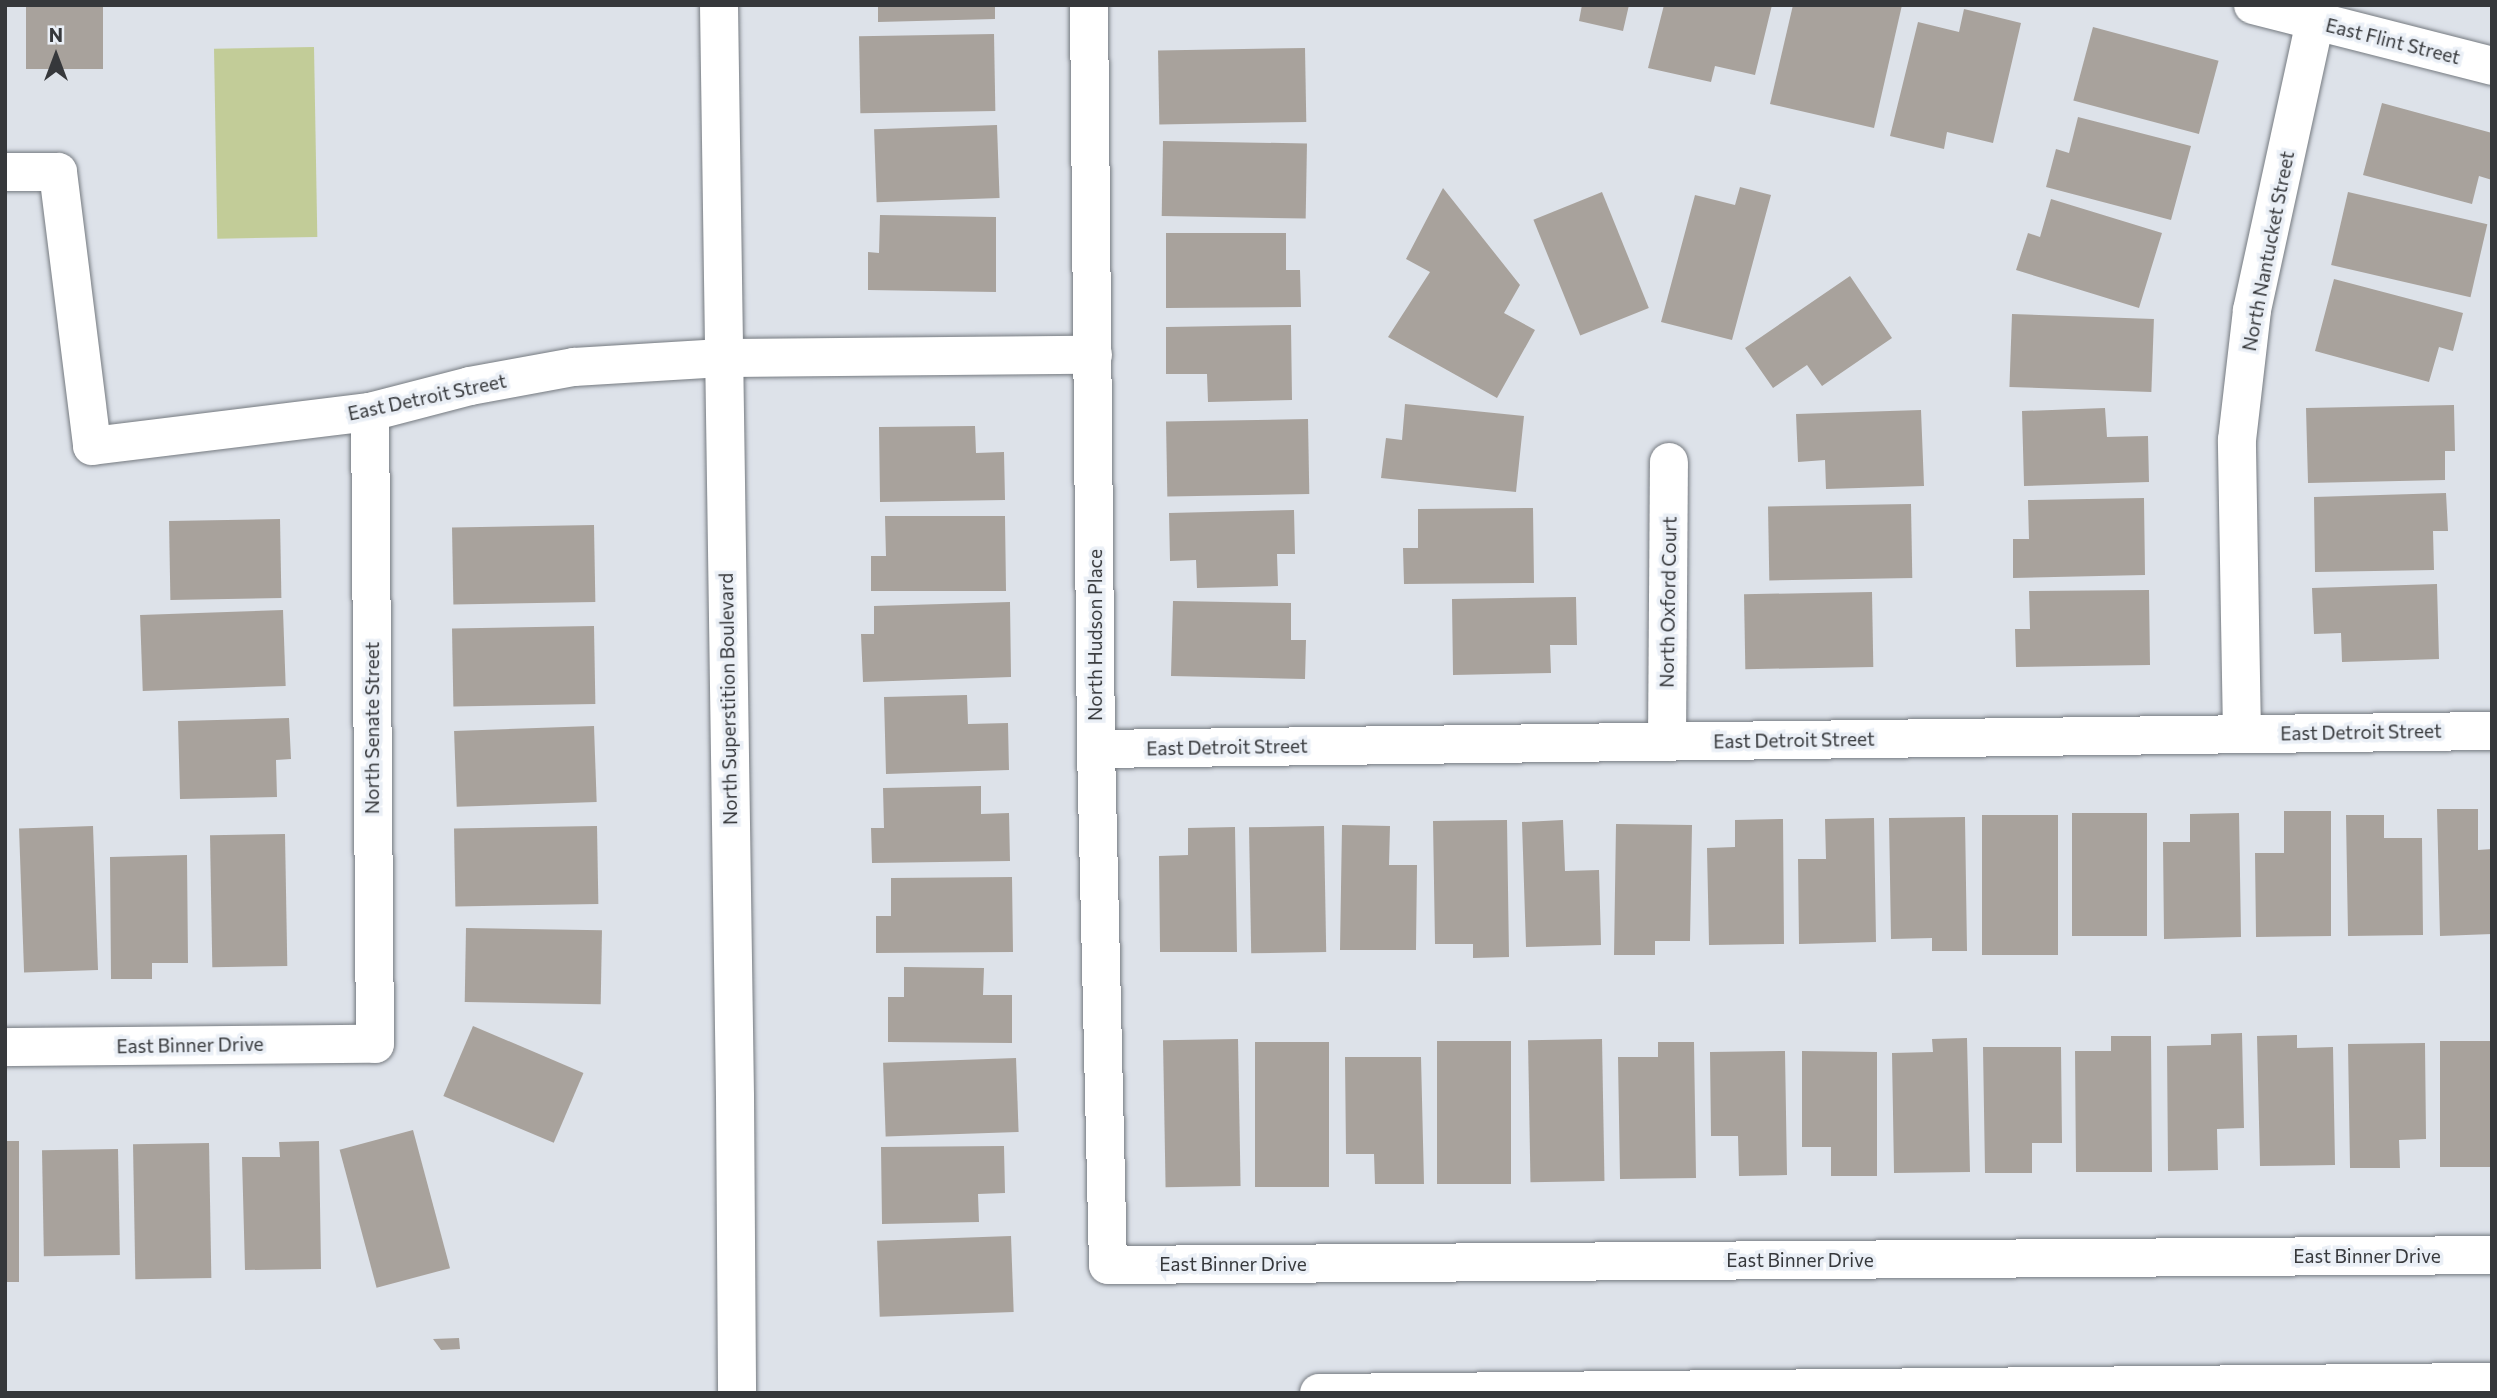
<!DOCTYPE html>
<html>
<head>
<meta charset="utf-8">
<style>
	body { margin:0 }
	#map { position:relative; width:2497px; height:1398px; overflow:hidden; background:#dde2e9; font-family:Commissioner,sans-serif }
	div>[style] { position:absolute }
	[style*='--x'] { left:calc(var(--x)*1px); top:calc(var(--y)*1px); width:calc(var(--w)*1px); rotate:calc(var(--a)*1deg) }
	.green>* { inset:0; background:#c2cc98; transform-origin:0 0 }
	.building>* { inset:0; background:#a8a29c; transform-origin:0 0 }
	.roads { filter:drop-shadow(0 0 2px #757a80) drop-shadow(0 0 2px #757a80) }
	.street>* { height:38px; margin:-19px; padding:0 19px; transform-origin:19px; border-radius:19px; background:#fff }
	.secondary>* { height:38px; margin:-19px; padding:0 19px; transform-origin:19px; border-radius:19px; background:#fff }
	span { translate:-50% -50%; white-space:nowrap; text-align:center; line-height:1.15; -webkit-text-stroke:7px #eaeff6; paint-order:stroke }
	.street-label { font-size:19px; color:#36383b }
	.frame { position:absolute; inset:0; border:7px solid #36383b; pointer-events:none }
	.north { position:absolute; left:21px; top:21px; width:70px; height:70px; -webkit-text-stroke:5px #eaeff6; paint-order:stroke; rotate:0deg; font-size:19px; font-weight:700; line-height:28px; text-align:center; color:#36383b }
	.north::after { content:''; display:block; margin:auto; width:24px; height:32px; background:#36383b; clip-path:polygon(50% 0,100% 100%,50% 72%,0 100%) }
</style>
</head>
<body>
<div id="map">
	<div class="green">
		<div style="left:314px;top:47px;width:190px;height:100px;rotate:89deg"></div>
	</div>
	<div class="building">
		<div style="left:26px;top:5px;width:77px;height:64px"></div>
		<div style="clip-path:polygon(878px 5px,995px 5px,995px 19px,878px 22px)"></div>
		<div style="clip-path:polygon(1582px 5px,1629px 5px,1623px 31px,1579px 21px)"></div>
		<div style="clip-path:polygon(1664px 5px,1772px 5px,1755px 75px,1715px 66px,1711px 82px,1648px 68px)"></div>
		<div style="clip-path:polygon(1793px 5px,1902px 5px,1874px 128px,1770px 104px)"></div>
		<div style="clip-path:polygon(1964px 9px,2021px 23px,1993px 143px,1947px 132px,1944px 149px,1890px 136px,1918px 22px,1959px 32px)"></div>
		<div style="left:2093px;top:27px;width:130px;height:76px;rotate:15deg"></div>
		<div style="left:994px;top:34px;width:77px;height:135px;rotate:89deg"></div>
		<div style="left:1305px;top:48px;width:74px;height:147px;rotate:89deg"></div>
		<div style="clip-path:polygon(2382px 103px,2492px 133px,2492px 180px,2479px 176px,2472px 204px,2363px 175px)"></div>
		<div style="clip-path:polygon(2078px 117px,2191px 146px,2171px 220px,2046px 187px,2056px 149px,2069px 153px)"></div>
		<div style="left:997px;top:125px;width:73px;height:123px;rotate:88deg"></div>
		<div style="left:1163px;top:141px;width:144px;height:75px;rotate:1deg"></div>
		<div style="clip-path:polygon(1740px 187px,1771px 195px,1732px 340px,1661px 322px,1695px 195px,1735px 205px)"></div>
		<div style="clip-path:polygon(1443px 188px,1520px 285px,1504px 313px,1535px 330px,1497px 398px,1388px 337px,1430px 272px,1406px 259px)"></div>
		<div style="left:1602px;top:192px;width:125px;height:74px;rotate:68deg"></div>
		<div style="left:2348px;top:192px;width:143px;height:75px;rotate:13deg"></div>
		<div style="clip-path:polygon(2051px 199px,2162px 233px,2139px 308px,2016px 270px,2028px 233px,2040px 237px)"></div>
		<div style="clip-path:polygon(880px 215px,996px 217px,996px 292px,868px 290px,868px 252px,879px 253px)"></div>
		<div style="clip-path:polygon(1166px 233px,1286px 233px,1286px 270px,1300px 270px,1301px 307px,1166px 308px)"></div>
		<div style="clip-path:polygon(1850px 276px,1892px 338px,1822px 386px,1807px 365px,1773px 388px,1745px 348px)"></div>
		<div style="clip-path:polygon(2334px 279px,2463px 313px,2453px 351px,2439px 347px,2429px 382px,2315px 351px)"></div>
		<div style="left:2012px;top:314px;width:142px;height:73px;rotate:2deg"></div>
		<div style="clip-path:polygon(1291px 325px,1292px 400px,1208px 402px,1207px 374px,1166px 374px,1166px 327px)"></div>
		<div style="clip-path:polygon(1405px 404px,1524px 416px,1516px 492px,1381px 478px,1386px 438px,1402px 440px)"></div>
		<div style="clip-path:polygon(2454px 405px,2455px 451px,2445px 451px,2445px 480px,2308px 483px,2306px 408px)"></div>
		<div style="clip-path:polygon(2105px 408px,2107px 437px,2148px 436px,2149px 482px,2024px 486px,2022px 411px)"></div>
		<div style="clip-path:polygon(1921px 410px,1924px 486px,1826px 489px,1825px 460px,1798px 462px,1796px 414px)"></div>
		<div style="left:1308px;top:419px;width:75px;height:142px;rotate:89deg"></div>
		<div style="clip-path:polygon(975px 426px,976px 453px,1004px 452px,1005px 500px,880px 502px,879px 427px)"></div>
		<div style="clip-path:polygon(2446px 493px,2448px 531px,2433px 531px,2434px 570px,2315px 572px,2314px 497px)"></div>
		<div style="clip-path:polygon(2144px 498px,2145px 575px,2013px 578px,2013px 539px,2029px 539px,2028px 500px)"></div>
		<div style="left:1911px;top:504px;width:74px;height:143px;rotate:89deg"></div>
		<div style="clip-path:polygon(1533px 508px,1534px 583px,1404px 584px,1403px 548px,1418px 548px,1418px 509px)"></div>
		<div style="clip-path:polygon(1294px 510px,1295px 554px,1277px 554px,1278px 586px,1197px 588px,1196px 560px,1170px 561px,1169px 513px)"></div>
		<div style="clip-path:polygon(885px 516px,1005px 516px,1006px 591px,871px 591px,871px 556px,886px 556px)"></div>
		<div style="left:280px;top:519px;width:79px;height:111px;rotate:89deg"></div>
		<div style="left:594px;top:525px;width:77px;height:142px;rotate:89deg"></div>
		<div style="clip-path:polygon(2437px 584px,2439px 659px,2342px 662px,2341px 633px,2314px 634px,2312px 588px)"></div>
		<div style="clip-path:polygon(2149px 590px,2150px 665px,2016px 667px,2015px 629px,2030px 629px,2029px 591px)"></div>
		<div style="left:1872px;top:592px;width:75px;height:128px;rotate:89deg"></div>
		<div style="clip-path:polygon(1576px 597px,1577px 645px,1550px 645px,1551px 673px,1453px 675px,1452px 599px)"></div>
		<div style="clip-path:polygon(1173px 601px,1291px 603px,1291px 640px,1306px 640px,1305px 679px,1171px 676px)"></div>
		<div style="clip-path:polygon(1010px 602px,1011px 677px,863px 682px,861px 634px,874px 634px,874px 606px)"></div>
		<div style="left:283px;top:610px;width:76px;height:143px;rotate:88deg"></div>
		<div style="left:594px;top:626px;width:78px;height:142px;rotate:89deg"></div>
		<div style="clip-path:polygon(967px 695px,968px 724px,1008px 723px,1009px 770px,886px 774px,884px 697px)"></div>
		<div style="clip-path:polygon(289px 718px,291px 759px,276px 760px,277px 797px,180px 799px,178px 721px)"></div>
		<div style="left:594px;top:726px;width:76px;height:140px;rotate:88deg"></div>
		<div style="clip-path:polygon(981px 786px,981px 814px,1009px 813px,1010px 861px,872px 863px,871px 828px,884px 828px,883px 788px)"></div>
		<div style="clip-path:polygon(2437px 809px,2478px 809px,2478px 850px,2492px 849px,2492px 934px,2440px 936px)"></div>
		<div style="clip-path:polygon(2284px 811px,2331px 811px,2331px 936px,2256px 937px,2255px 853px,2284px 853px)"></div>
		<div style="left:2147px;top:813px;width:123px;height:75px;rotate:90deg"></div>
		<div style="clip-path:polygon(2239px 813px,2241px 937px,2164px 939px,2163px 842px,2190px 842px,2190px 814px)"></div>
		<div style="left:1982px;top:815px;width:76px;height:140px"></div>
		<div style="clip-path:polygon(2346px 815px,2384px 815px,2384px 838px,2422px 838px,2423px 935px,2348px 936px)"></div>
		<div style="clip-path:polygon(1965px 817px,1967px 951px,1932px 951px,1932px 938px,1891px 939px,1889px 818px)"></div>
		<div style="clip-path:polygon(1874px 818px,1876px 942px,1799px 944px,1798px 859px,1826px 859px,1825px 819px)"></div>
		<div style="clip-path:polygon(1783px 819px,1784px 944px,1709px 945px,1707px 848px,1735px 847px,1735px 820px)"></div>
		<div style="clip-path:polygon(1507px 820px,1509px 957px,1473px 958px,1473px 944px,1435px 944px,1433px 821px)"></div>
		<div style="clip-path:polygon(1563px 820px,1565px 871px,1599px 870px,1601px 945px,1526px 947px,1522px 822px)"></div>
		<div style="clip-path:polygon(1616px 824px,1692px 825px,1690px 941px,1655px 941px,1655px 955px,1614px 955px)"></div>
		<div style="clip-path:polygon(1342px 825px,1390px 826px,1389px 865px,1417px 865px,1416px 950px,1340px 950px)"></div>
		<div style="left:93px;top:826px;width:144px;height:74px;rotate:88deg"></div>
		<div style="left:597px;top:826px;width:78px;height:143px;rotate:89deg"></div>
		<div style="left:1324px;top:826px;width:126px;height:75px;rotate:89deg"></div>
		<div style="clip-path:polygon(1235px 827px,1237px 952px,1160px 952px,1159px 856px,1188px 855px,1188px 828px)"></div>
		<div style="left:285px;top:834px;width:132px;height:75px;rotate:89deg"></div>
		<div style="clip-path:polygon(187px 855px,188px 963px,152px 963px,152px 979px,111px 979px,110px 857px)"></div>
		<div style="clip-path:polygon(1012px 877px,1013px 952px,876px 953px,876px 916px,891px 916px,891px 878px)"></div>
		<div style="left:466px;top:928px;width:136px;height:74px;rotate:1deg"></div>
		<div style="clip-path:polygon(904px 967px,984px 968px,983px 995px,1012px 995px,1012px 1043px,888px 1042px,888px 997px,904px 997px)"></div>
		<div style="left:473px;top:1026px;width:120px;height:76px;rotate:23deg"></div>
		<div style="clip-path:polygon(2242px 1033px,2244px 1128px,2217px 1129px,2218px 1170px,2168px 1171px,2167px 1046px,2211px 1045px,2211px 1034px)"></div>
		<div style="clip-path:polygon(2297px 1035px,2297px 1048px,2333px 1047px,2335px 1165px,2260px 1166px,2257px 1036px)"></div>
		<div style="clip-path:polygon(2111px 1036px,2151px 1036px,2152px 1172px,2076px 1172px,2075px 1051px,2111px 1051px)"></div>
		<div style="clip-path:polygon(1967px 1038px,1970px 1172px,1894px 1173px,1892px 1053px,1933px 1052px,1932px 1039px)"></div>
		<div style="left:1238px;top:1039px;width:147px;height:75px;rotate:89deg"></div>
		<div style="left:1602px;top:1039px;width:142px;height:74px;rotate:89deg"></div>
		<div style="left:1511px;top:1041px;width:143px;height:74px;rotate:90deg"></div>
		<div style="left:2440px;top:1041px;width:52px;height:126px"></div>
		<div style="left:1329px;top:1042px;width:145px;height:74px;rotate:90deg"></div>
		<div style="clip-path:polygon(1658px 1042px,1694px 1042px,1696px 1178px,1620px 1179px,1618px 1057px,1658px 1057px)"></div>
		<div style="clip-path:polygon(2425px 1043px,2426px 1139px,2399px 1140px,2400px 1168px,2350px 1168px,2348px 1044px)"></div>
		<div style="clip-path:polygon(1983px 1047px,2061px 1047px,2062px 1143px,2032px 1143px,2032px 1173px,1985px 1173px)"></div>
		<div style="clip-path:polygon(1785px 1051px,1787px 1175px,1739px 1176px,1738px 1136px,1711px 1136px,1710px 1052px)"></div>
		<div style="clip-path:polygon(1802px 1051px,1877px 1052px,1877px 1176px,1831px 1176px,1831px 1147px,1802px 1147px)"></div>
		<div style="clip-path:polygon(1345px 1057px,1421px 1057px,1424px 1184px,1375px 1184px,1374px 1154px,1346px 1154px)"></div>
		<div style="left:1016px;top:1058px;width:74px;height:133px;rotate:88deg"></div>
		<div style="left:413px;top:1130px;width:143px;height:76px;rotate:75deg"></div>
		<div style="left:5px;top:1141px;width:14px;height:141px"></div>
		<div style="clip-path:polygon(319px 1141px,321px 1269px,245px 1270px,242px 1157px,280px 1157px,279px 1142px)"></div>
		<div style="left:209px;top:1143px;width:135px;height:76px;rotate:89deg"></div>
		<div style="clip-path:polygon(1004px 1146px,1005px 1193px,978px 1194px,979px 1222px,882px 1224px,881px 1147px)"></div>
		<div style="left:118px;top:1149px;width:106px;height:76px;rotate:89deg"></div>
		<div style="left:1011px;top:1236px;width:76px;height:134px;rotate:88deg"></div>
		<div style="clip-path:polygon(459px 1338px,460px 1349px,441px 1350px,433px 1339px)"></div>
	</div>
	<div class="roads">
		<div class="street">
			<div style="--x:1089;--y:5;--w:744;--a:89.46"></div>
			<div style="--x:1096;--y:749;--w:516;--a:88.67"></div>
			<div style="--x:1108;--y:1265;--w:1384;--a:-0.41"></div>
			<div style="--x:2253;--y:5;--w:247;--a:14.3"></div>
			<div style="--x:5;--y:172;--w:53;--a:0"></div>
			<div style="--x:58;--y:172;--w:276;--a:82.9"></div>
			<div style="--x:92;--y:446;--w:280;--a:-7"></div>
			<div style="--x:370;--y:412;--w:103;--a:-14.6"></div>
			<div style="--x:470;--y:386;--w:106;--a:-10.4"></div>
			<div style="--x:574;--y:367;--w:148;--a:-3.5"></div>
			<div style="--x:722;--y:358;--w:371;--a:-0.5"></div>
			<div style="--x:2242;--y:734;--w:294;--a:-91"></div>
			<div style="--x:2237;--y:440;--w:131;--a:-83.4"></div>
			<div style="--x:2252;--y:310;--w:295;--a:-77.7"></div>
			<div style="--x:1667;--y:742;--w:280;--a:-89.6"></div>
			<div style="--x:1096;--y:749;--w:1396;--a:-0.74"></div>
			<div style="--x:5;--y:1047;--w:370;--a:-0.5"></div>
			<div style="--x:375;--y:1044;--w:632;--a:-90.45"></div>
		</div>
		<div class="secondary">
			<div style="--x:719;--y:5;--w:1092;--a:89.16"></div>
			<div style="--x:735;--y:1097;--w:296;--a:89.6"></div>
			<div style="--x:1319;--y:1393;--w:1173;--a:-0.54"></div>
		</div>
	</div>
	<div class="street-label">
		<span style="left:2393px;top:41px;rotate:14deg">East Flint Street</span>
		<span style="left:2268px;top:251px;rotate:-79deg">North Nantucket Street</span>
		<span style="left:427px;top:397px;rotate:-12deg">East Detroit Street</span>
		<span style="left:1668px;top:602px;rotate:-89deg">North Oxford Court</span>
		<span style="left:1095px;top:635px;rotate:-90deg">North Hudson Place</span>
		<span style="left:728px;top:699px;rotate:-91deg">North Superstition Boulevard</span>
		<span style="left:372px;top:728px;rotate:-90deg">North Senate Street</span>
		<span style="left:2361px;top:732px;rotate:-1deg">East Detroit Street</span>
		<span style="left:1794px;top:740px;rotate:-1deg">East Detroit Street</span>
		<span style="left:1227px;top:747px;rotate:-1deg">East Detroit Street</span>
		<span style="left:190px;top:1045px;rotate:-1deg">East Binner Drive</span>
		<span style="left:2367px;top:1256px">East Binner Drive</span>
		<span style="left:1800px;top:1260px">East Binner Drive</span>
		<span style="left:1233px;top:1264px">East Binner Drive</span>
	</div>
	<div class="frame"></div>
	<div class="north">N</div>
</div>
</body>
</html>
